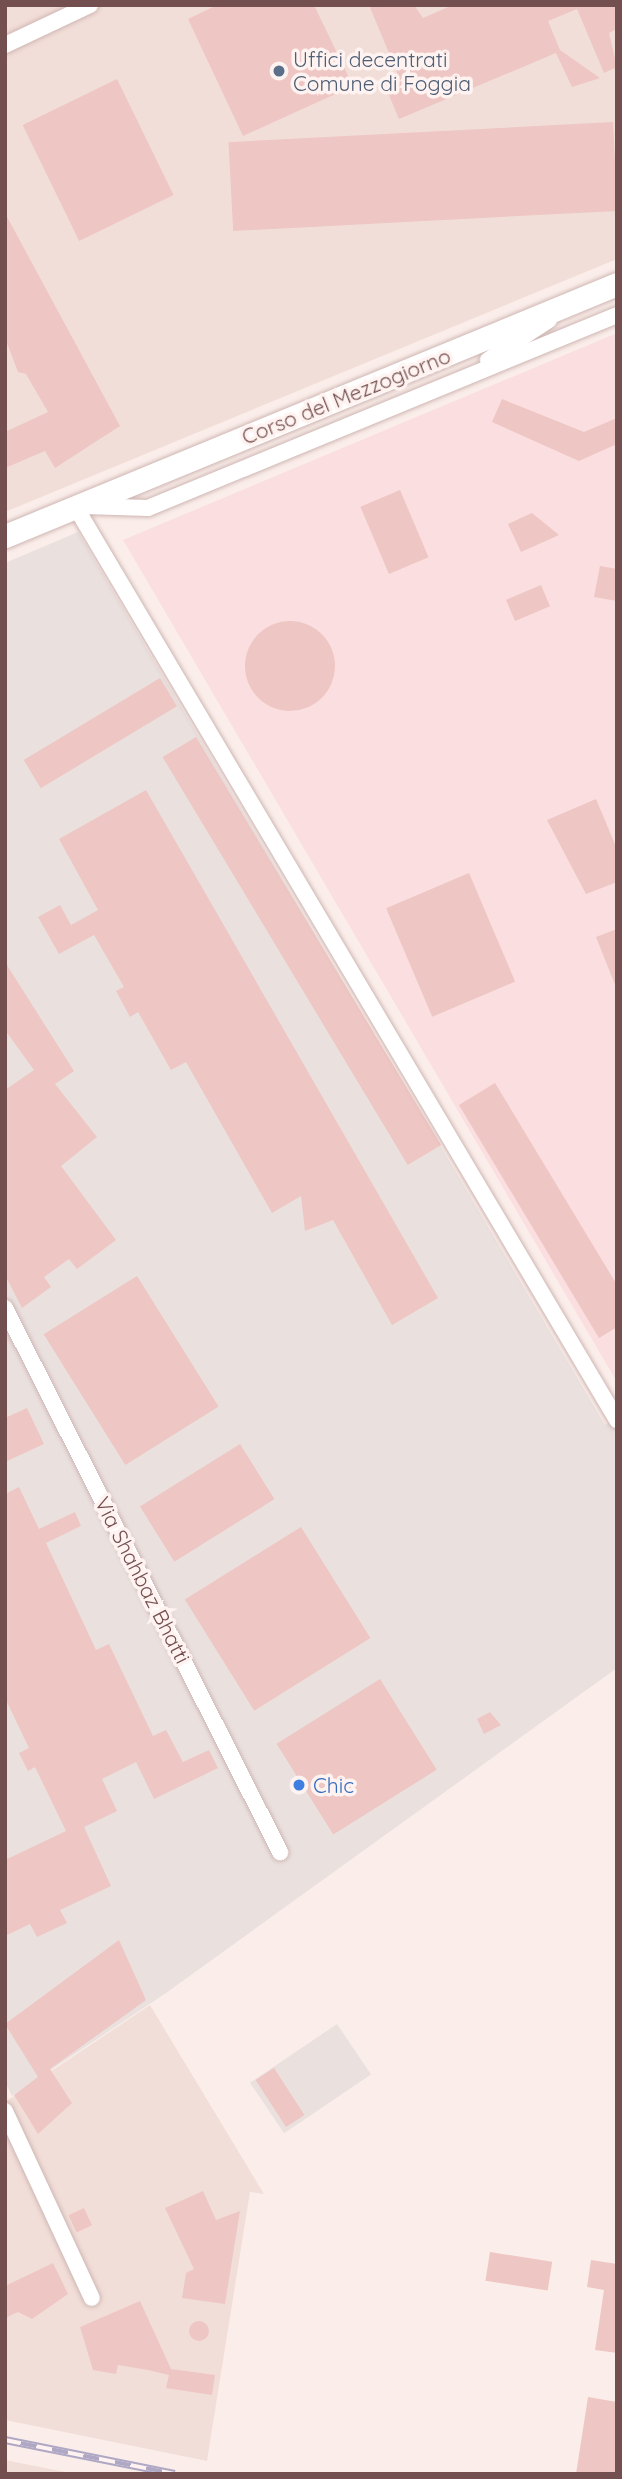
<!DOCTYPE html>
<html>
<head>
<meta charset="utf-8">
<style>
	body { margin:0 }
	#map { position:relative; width:622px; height:2479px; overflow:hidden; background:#fbeeea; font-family:Quicksand,sans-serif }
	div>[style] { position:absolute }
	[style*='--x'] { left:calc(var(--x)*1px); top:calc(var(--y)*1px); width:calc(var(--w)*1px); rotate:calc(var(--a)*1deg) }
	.residential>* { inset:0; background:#f2ded8 }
	.commercial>* { inset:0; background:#fadee0 }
	.industrial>* { inset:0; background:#eae1df; transform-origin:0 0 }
	.building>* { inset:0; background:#eec6c3; transform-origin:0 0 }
	.round { border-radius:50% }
	.roads { filter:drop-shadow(0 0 2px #ceb6b3) drop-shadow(0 0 2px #ceb6b3) }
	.street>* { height:16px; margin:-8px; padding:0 8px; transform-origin:8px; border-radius:8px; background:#fff }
	.secondary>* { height:23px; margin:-11.5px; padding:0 11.5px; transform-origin:11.5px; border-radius:11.5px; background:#fff }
	.rail>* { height:8px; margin-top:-4px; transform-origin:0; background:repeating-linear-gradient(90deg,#fef3f0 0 16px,#aea8c5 0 32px); box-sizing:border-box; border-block:2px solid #aea8c5 }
	.dots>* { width:19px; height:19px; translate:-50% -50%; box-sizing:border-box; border:4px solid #fef3f0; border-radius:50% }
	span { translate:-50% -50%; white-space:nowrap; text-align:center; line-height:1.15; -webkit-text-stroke:7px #fef3f0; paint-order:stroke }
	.service-label { font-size:21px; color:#4e5e75 }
	.left { translate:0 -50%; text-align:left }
	.street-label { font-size:21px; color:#744f4f }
	.shop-label { font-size:21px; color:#366cbe }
	.frame { position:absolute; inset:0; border:7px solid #744f4f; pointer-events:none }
</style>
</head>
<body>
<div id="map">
	<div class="residential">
		<div style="clip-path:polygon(5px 5px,617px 5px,617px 259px,5px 512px)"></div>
		<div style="clip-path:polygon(150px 2005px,264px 2194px,250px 2192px,207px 2461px,5px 2420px,5px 2102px)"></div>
		<div style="clip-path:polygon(5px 2460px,76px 2474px,5px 2474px)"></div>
	</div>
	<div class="commercial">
		<div style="clip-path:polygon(617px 333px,617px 1382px,123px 540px)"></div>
	</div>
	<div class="industrial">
		<div style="clip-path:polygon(78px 532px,605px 1425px,617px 1418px,617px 1668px,166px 1993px,12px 2096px,5px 2082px,5px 563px)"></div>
		<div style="left:337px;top:2024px;width:61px;height:105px;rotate:56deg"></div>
	</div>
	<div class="building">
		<div style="clip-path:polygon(217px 5px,314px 5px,353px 86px,243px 136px,188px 19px)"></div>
		<div style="clip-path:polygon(369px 5px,414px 5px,423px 18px,453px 5px,617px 5px,617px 29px,609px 33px,617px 67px,604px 73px,577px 9px,548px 21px,560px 50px,600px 78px,572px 87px,556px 53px,399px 119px,386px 88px,401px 82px)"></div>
		<div style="left:117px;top:79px;width:129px;height:105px;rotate:64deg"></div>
		<div style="left:613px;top:122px;width:89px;height:385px;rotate:87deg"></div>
		<div style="clip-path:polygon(5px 213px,120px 426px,55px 468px,45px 451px,5px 468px,5px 432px,48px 412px,26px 374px,18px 372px,5px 338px)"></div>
		<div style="clip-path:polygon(502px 399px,584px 432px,617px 418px,617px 444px,579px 461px,492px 422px)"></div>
		<div style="left:400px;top:490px;width:73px;height:43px;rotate:67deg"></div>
		<div style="clip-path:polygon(532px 513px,559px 535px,521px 552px,508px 524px)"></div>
		<div style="clip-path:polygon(600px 566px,617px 569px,617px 601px,594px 597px)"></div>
		<div style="left:541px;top:585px;width:23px;height:38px;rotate:67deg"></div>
		<div class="round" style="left:245px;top:621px;width:90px;height:90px"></div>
		<div style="left:160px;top:678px;width:33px;height:159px;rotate:59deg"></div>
		<div style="left:196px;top:737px;width:476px;height:39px;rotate:59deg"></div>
		<div style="clip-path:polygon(146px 790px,438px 1298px,392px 1325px,333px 1220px,305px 1231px,301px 1196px,272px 1213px,186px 1062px,171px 1070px,138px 1012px,130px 1017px,116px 991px,124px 987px,94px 935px,59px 954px,38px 917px,60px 905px,71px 925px,98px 910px,59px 839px)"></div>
		<div style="clip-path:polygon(596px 799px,617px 849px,617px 882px,586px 894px,547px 820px)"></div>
		<div style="left:469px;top:873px;width:118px;height:90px;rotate:67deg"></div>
		<div style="clip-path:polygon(617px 929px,617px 987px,616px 987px,596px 937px)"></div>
		<div style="clip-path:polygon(5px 962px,74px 1071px,55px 1084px,97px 1137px,61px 1166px,116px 1240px,77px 1269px,69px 1259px,44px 1277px,51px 1287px,22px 1308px,5px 1275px,5px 1090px,34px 1070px,5px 1030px)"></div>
		<div style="clip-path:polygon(495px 1083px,617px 1285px,617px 1327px,599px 1338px,459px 1105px)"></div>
		<div style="left:137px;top:1276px;width:154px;height:110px;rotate:58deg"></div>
		<div style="clip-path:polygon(27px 1408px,44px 1444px,5px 1462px,5px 1418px)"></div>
		<div style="left:240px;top:1444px;width:65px;height:118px;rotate:58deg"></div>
		<div style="clip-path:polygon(19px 1487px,39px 1529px,75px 1512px,81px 1526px,46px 1543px,96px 1650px,109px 1644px,153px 1736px,166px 1730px,183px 1762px,209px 1750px,218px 1768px,154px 1799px,136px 1762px,102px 1779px,117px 1811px,84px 1827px,111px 1886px,60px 1910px,67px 1923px,37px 1937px,30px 1924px,5px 1936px,5px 1860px,66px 1831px,35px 1767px,28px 1771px,19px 1753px,29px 1748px,5px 1698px,5px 1494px)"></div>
		<div style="left:301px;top:1527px;width:131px;height:137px;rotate:58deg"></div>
		<div style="left:380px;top:1679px;width:107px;height:122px;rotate:58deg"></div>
		<div style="clip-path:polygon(490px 1712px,501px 1725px,484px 1734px,477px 1719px)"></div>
		<div style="clip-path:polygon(119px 1940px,146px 2000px,50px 2069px,72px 2103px,38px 2134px,14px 2095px,38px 2077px,5px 2024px)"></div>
		<div style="left:274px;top:2068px;width:56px;height:22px;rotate:57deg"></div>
		<div style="clip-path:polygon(203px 2191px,216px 2220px,240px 2211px,225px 2304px,182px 2298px,186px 2273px,194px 2269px,165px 2208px)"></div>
		<div style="left:84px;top:2208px;width:19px;height:17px;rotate:65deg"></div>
		<div style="left:490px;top:2252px;width:63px;height:29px;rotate:9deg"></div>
		<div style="clip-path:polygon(591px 2260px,617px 2264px,617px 2353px,595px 2350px,604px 2290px,587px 2287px)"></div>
		<div style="clip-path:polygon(53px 2263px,68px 2294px,32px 2319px,18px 2312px,5px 2318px,5px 2286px)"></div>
		<div style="clip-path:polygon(140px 2301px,171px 2369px,215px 2375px,212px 2395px,166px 2388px,169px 2375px,148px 2370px,118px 2365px,116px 2374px,93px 2370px,80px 2327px)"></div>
		<div class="round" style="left:189px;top:2321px;width:20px;height:20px"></div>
		<div style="clip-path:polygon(588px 2397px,617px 2402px,617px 2474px,576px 2474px)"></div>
	</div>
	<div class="roads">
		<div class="street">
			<div style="--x:5;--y:45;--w:94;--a:-25.2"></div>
			<div style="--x:488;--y:360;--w:73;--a:-33.3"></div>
			<div style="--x:75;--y:506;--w:1063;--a:59.33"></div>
			<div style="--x:84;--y:506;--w:64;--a:1.8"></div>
			<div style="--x:148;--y:508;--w:507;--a:-22.37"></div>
			<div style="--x:5;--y:1308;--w:610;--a:63.18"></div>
			<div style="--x:5;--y:2111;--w:206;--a:65.1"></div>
		</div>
		<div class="secondary">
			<div style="--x:5;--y:536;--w:662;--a:-22.38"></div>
		</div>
	</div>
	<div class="rail">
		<div style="--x:5;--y:2440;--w:173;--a:11.3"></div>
	</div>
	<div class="dots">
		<div style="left:279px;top:71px;background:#5c6f8a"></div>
		<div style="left:299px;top:1785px;background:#3f7fe0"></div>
	</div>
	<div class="service-label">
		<span class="left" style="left:293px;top:71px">Uffici decentrati<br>Comune di Foggia</span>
	</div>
	<div class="street-label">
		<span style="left:346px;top:396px;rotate:-22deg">Corso del Mezzogiorno</span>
		<span style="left:143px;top:1580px;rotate:63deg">Via Shahbaz Bhatti</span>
	</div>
	<div class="shop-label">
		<span class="left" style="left:313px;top:1785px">Chic</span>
	</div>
	<div class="frame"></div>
</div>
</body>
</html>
